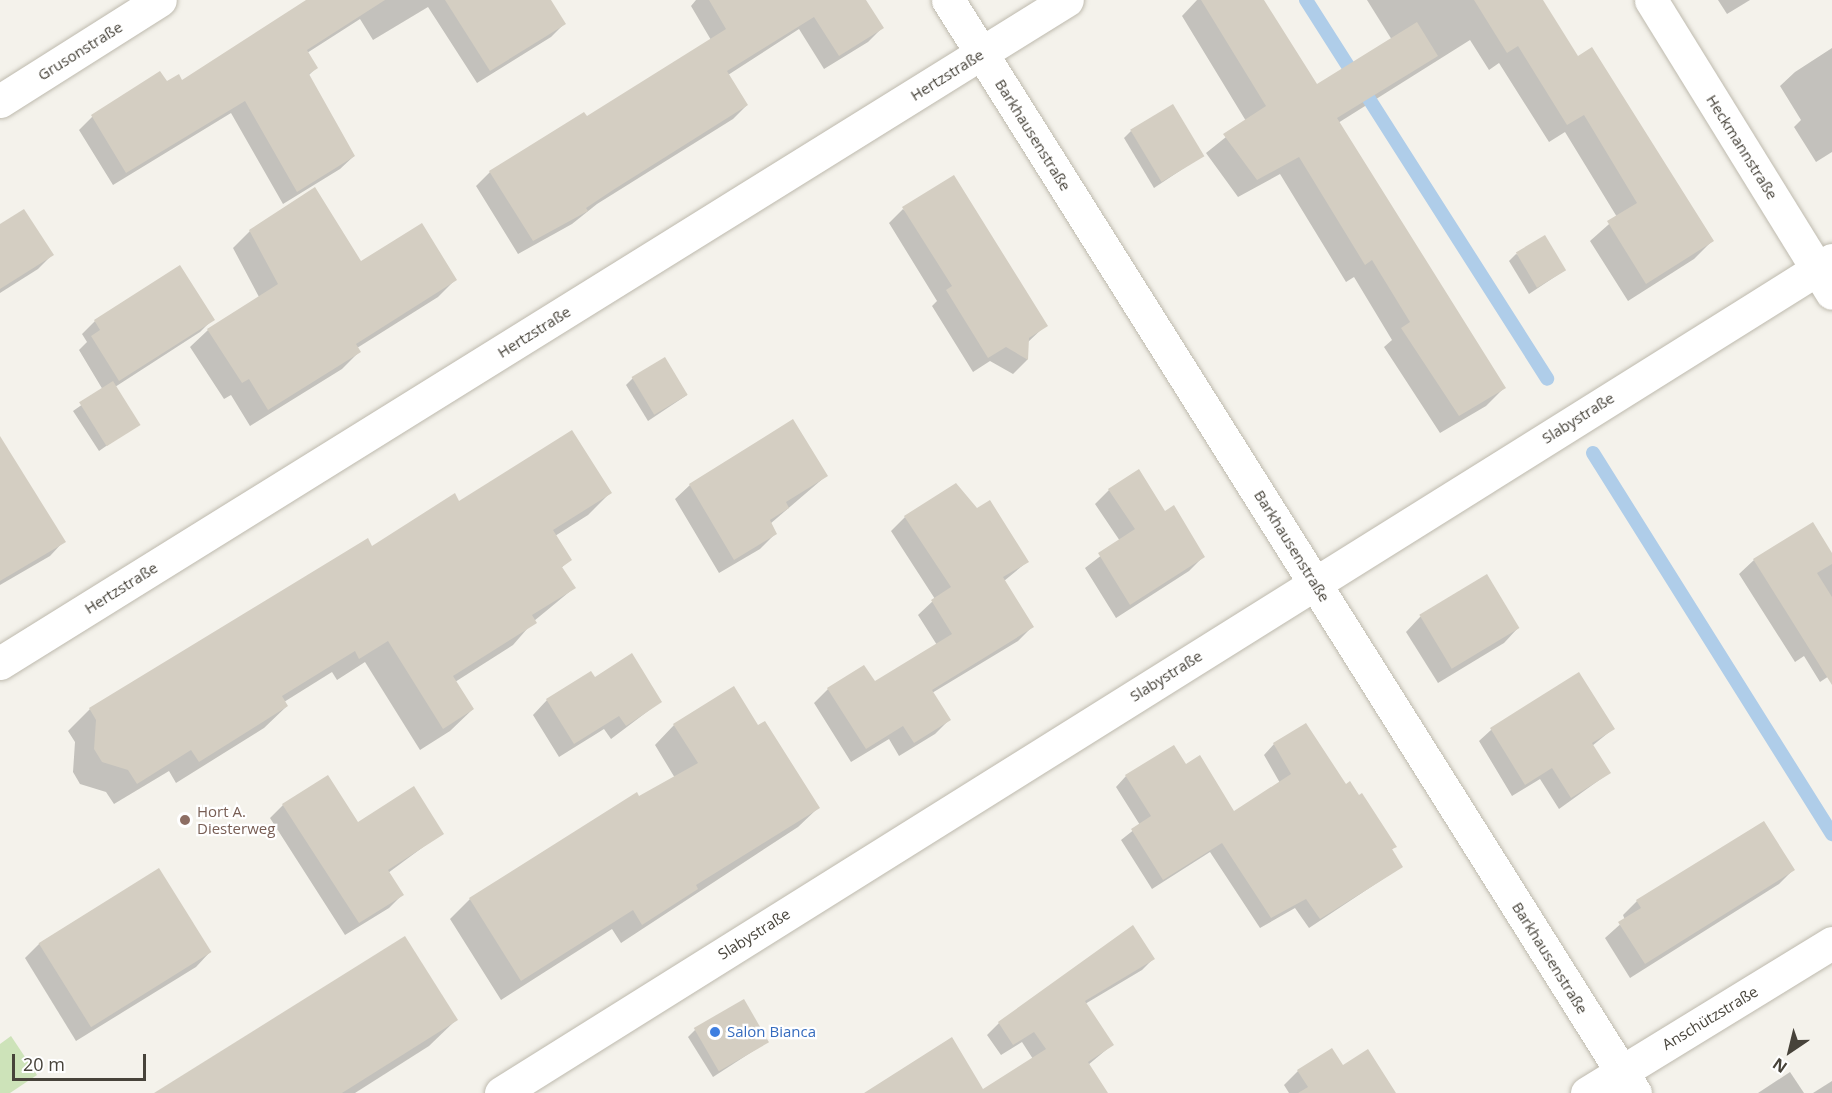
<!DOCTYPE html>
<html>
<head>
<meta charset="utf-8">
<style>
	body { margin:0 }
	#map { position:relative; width:1832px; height:1093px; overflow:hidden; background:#f4f2eb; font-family:"Open Sans",sans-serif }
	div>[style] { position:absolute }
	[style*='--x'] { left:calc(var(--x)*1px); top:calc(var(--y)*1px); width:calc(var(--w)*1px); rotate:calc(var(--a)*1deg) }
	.green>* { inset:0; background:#cde3b9 }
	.shadow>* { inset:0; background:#0003 }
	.stream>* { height:14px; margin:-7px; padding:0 7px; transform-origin:7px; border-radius:7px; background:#afcde9 }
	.building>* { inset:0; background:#d4cec2; transform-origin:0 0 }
	.roads { filter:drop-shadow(0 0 2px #bebaae) drop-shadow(0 0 2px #bebaae) }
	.minor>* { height:33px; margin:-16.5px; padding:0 16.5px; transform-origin:16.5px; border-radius:16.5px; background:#fff }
	.dots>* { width:16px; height:16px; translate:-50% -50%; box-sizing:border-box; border:3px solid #fff; border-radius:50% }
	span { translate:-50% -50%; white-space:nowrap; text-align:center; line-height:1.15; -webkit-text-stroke:4.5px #fff; paint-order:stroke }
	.street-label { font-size:15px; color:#47433a }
	.education-label { font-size:15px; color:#785e54 }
	.left { translate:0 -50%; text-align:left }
	.shop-label { font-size:15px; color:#366cbe }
	.north { position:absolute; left:1760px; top:1021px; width:60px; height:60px; -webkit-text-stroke:4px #fff; paint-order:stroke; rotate:215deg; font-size:16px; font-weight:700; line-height:24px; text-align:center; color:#47433a }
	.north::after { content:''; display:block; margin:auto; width:21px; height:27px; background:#47433a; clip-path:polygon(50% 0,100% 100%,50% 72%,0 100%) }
	.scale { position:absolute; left:12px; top:1054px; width:134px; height:27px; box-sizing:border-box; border:3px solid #47433a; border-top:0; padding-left:8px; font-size:18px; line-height:21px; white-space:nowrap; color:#47433a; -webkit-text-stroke:4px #fff; paint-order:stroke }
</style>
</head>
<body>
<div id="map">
	<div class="green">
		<div style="clip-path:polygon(11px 1036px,37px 1075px,10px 1093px,0 1093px,0 1044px)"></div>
	</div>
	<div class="shadow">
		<div style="clip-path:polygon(310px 0,549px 0,564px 24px,551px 37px,477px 83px,428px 7px,373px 40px,360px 19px,307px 53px,316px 68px,308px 76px,354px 156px,340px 169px,283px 204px,231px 113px,113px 185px,79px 130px,92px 117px,166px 83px,182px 82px)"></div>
		<div style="clip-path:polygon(696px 0,865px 0,882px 28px,868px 42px,824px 69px,799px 29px,728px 75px,747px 105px,733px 119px,597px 204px,572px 224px,518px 254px,476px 186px,490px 172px,584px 114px,587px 118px,711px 40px,691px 6px)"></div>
		<div style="clip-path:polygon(1197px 0,1262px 0,1317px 86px,1392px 40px,1367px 0,1541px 0,1577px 58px,1712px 241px,1694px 259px,1628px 301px,1590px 241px,1617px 217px,1565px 132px,1549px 142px,1499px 63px,1489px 70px,1470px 40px,1338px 123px,1504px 388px,1486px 406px,1440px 433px,1384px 347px,1392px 340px,1354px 277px,1346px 282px,1280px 174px,1238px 197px,1206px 153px,1246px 121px,1182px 16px)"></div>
		<div style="clip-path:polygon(1718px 0,1750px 0,1727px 14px)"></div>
		<div style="clip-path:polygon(1832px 48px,1832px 152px,1816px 162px,1794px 127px,1801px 120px,1780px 86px,1795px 72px)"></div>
		<div style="clip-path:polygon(1131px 131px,1202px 156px,1154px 188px,1124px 138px)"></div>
		<div style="clip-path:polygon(903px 209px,1046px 325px,1027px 343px,1027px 360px,1013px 374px,990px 361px,973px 372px,932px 306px,937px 301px,889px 223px)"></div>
		<div style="clip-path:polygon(0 226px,52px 255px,38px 269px,0 293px)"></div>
		<div style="clip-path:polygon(250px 231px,361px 263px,455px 280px,438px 297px,357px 348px,359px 352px,342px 369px,250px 426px,231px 395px,224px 399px,190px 347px,208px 330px,259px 297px,233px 248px)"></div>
		<div style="clip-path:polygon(1516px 254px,1565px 270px,1529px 294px,1509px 261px)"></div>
		<div style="clip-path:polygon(213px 319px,200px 332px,115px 387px,138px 424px,99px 451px,73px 411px,103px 390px,79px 350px,87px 342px,82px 334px,95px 321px)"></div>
		<div style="clip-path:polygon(633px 378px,687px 395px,648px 421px,626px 385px)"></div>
		<div style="clip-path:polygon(0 472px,64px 541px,50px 556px,0 585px)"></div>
		<div style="clip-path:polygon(826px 476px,770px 524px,775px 534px,760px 549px,719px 573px,675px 499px,690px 485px)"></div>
		<div style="clip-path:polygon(1109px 490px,1164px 513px,1203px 557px,1189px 571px,1116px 618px,1085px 568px,1120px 541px,1095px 504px)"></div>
		<div style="clip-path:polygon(610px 493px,588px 515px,555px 536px,570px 560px,561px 568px,574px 588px,534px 621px,513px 645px,455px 682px,473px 709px,450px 731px,420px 750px,365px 662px,337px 680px,332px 672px,284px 702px,287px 706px,264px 728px,176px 783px,169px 771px,114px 804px,106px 792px,80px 784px,73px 772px,75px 742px,68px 731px,90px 709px,367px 540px,372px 548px,459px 503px)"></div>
		<div style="clip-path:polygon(905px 517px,1027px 562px,1004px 581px,1032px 627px,1018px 641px,932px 693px,949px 720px,935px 734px,899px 756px,889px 739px,851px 762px,814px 703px,828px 689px,875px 683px,937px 645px,918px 615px,935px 599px,891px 531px)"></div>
		<div style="clip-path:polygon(1832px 555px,1832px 674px,1820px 682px,1804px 656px,1795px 662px,1739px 574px,1754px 560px)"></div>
		<div style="clip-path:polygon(1486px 576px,1518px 628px,1504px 643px,1438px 683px,1406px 632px,1420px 617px)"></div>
		<div style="clip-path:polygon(1578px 674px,1613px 729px,1592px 746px,1609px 773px,1559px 809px,1540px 779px,1512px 796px,1479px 741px,1491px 730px)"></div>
		<div style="clip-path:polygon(595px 679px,660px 702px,611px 739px,604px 729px,559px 757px,533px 715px,547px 700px)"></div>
		<div style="clip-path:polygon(674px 725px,758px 727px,818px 808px,798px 827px,621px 943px,612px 929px,501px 1000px,450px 919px,470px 899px,675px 778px,655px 745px)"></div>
		<div style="clip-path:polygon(1274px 744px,1345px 786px,1395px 847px,1391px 850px,1401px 867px,1309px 928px,1295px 908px,1260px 928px,1210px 852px,1152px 889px,1121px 840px,1140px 825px,1116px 787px,1126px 776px,1186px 766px,1234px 813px,1280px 783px,1264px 755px)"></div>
		<div style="clip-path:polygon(283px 805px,357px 824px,442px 833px,388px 873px,402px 895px,389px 908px,345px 935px,270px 818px)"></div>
		<div style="clip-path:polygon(1793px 870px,1779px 884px,1630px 978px,1605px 938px,1625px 920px,1623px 915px,1637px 901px)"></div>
		<div style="clip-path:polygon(39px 944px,210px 952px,196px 967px,76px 1041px,25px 958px)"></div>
		<div style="clip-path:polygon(1153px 959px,1142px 970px,1085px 1004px,1112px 1045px,1088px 1065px,1102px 1093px,866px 1093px,983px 1091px,1033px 1059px,1022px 1042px,1001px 1055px,987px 1035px,999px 1023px)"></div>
		<div style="clip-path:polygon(456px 1020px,429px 1046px,355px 1093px,158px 1093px)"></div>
		<div style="clip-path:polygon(695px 1030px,767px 1042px,713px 1077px,688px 1037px)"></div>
		<div style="clip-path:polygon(1342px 1067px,1394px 1093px,1289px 1093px,1284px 1085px,1298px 1071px)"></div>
		<div style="clip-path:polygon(1790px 1072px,1804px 1093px,1758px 1093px)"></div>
		<div style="clip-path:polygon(1832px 1081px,1832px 1093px,1813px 1093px)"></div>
	</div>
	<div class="stream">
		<div style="--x:1306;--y:0;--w:449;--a:57.5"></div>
		<div style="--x:1593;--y:453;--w:450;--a:57.9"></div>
	</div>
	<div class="building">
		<div style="clip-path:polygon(306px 0,385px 0,307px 50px,318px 68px,309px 74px,355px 156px,297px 192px,245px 101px,126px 173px,91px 115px,160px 71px,167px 81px,179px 74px,182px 80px)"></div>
		<div style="clip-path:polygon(445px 0,551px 0,566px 24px,490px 71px)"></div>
		<div style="clip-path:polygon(709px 0,866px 0,884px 28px,839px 56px,814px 17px,727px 71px,748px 105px,613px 190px,586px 208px,588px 211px,533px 241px,489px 171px,584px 112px,587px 116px,726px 29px)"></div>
		<div style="clip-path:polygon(1201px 0,1264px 0,1317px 84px,1417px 22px,1438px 56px,1337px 118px,1506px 388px,1459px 416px,1401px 328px,1410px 322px,1372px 260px,1365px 265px,1299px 157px,1257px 180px,1223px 134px,1266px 106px)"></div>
		<div style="clip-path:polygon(1474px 0,1543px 0,1578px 56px,1592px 47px,1714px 241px,1646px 284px,1607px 221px,1637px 203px,1584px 115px,1567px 125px,1518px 46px,1507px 53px)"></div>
		<div style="left:1173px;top:104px;width:61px;height:50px;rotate:59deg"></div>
		<div style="clip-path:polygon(954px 175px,1048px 326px,1029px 338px,1028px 360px,1006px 347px,988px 358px,946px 290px,952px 286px,902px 207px)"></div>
		<div style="clip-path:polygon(315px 187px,361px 261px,422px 223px,457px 280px,356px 344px,361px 352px,268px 410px,249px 379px,242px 383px,207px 329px,278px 284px,249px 230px)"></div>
		<div style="clip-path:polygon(24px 209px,54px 255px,0 289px,0 224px)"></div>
		<div style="left:1545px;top:235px;width:41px;height:34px;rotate:59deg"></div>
		<div style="clip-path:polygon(180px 265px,215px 320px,119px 381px,91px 336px,100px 330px,94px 320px)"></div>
		<div style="left:665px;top:357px;width:44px;height:39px;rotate:59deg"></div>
		<div style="left:113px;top:381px;width:52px;height:40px;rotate:58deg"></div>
		<div style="clip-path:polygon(793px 419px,828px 476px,786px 502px,789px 508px,770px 520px,777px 534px,734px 560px,689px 484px)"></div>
		<div style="clip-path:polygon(572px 430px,612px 493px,553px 530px,572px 560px,562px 567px,576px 588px,532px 615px,537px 623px,453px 676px,474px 709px,443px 729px,388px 641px,359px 659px,355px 651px,282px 696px,288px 706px,199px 762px,191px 750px,137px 784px,128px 770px,102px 762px,94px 749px,96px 720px,89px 708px,368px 538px,372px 546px,455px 493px,459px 501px)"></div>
		<div style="clip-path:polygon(0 436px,66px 542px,0 581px)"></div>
		<div style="clip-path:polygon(1139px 469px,1165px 511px,1174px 505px,1205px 557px,1130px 605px,1098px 553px,1135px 529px,1108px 489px)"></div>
		<div style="clip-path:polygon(956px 483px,977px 508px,990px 500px,1029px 562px,1003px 577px,1034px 627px,932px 690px,951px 720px,914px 743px,903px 726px,866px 749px,827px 688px,864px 665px,875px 681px,952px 634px,931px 600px,951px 587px,904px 516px)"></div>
		<div style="clip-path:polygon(1813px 522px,1832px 553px,1832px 564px,1817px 573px,1832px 597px,1832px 685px,1753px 559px)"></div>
		<div style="left:1487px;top:574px;width:63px;height:79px;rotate:59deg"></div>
		<div style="clip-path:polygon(632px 653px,662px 702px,626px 726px,619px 716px,574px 744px,546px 699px,591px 671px,595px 677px)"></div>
		<div style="clip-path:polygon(1579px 672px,1615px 729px,1592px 743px,1611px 773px,1571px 798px,1552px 768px,1525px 785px,1490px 728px)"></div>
		<div style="clip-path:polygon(734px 686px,758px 725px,765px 721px,820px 808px,696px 885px,698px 889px,642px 925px,633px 910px,521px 981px,469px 898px,637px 792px,639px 796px,698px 763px,673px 724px)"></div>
		<div style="clip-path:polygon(1306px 723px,1346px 784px,1350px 781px,1359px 795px,1362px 793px,1397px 847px,1392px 849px,1403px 867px,1320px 919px,1306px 899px,1271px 918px,1222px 843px,1163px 880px,1131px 829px,1151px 816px,1125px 775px,1174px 745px,1186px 764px,1200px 755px,1234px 811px,1291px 774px,1273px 743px)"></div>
		<div style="clip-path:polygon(328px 775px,358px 822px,414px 786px,444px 834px,388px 870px,404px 895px,359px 923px,282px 804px)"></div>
		<div style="clip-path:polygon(1764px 821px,1795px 870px,1645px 964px,1618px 922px,1641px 908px,1636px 900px)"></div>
		<div style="left:159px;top:868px;width:99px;height:142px;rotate:58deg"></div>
		<div style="clip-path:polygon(1133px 925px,1155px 959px,1085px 1001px,1114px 1045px,1088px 1062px,1108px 1093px,864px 1093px,952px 1037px,983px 1089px,1046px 1049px,1034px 1032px,1013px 1045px,998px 1022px)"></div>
		<div style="clip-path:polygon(405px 936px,458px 1020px,342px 1093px,154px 1093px)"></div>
		<div style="left:744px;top:999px;width:50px;height:58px;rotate:60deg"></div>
		<div style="clip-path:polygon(1332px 1048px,1343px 1065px,1368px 1049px,1396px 1093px,1298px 1093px,1308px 1087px,1297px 1070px)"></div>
	</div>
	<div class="roads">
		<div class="minor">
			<div style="--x:948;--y:0;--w:1291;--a:57.85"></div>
			<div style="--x:1651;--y:0;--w:344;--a:58.3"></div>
			<div style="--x:0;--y:101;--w:189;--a:-32.3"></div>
			<div style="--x:0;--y:663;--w:1256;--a:-31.86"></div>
			<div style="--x:501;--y:1093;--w:1570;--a:-32.04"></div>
			<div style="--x:1587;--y:1093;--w:287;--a:-31.5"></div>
		</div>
	</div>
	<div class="dots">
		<div style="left:185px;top:820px;background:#8d6e63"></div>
		<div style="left:715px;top:1032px;background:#3f7fe0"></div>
	</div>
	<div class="street-label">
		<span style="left:80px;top:51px;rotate:-32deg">Grusonstraße</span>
		<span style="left:947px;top:75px;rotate:-32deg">Hertzstraße</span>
		<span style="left:1033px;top:135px;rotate:58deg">Barkhausenstraße</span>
		<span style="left:1742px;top:147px;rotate:58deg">Heckmannstraße</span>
		<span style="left:534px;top:332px;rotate:-32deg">Hertzstraße</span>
		<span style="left:1578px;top:418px;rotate:-32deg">Slabystraße</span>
		<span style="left:1292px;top:546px;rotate:58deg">Barkhausenstraße</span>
		<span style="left:121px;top:588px;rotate:-32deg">Hertzstraße</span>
		<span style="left:1166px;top:676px;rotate:-32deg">Slabystraße</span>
		<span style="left:754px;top:934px;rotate:-32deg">Slabystraße</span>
		<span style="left:1550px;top:958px;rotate:58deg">Barkhausenstraße</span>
		<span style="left:1710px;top:1018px;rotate:-31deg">Anschützstraße</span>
	</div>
	<div class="education-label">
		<span class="left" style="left:197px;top:820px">Hort A.<br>Diesterweg</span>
	</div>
	<div class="shop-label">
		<span class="left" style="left:727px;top:1032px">Salon Bianca</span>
	</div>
	<div class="north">N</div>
	<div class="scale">20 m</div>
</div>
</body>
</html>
